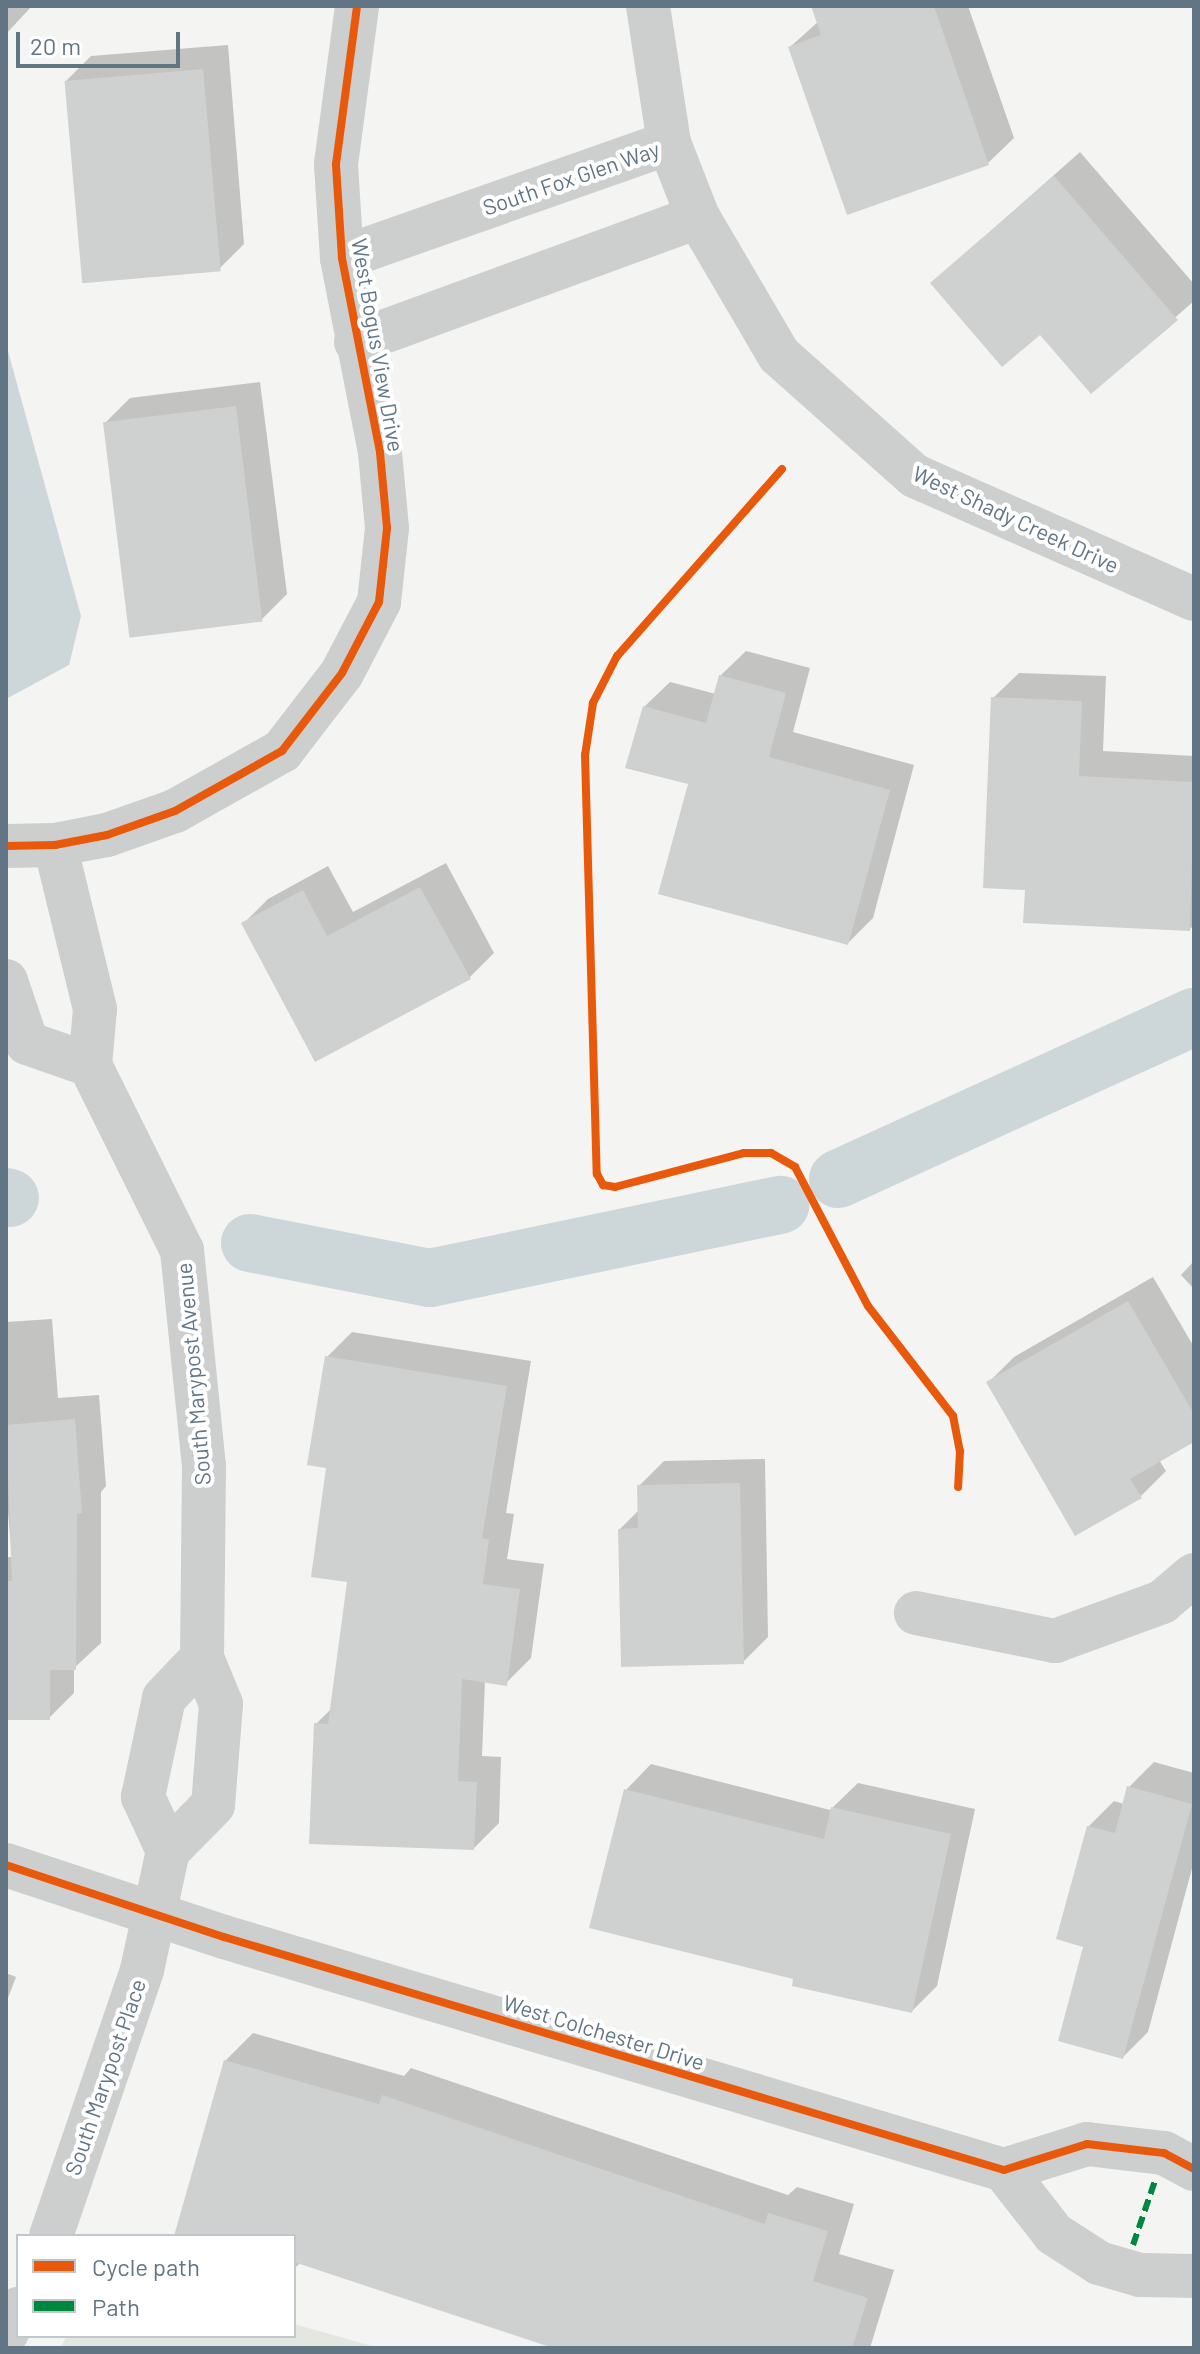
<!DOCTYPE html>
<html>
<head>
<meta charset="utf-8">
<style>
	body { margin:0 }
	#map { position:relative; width:1200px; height:2354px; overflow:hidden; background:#f4f4f2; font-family:Barlow,sans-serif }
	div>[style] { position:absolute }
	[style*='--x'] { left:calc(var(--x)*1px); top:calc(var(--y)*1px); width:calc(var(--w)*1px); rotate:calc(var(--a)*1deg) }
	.green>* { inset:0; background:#e4e7e0 }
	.water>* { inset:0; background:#cdd6d9 }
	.shadow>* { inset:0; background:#0003 }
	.canal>* { height:58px; margin:-29px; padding:0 29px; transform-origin:29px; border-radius:29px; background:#cdd6d9 }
	.building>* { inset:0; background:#cfd0d0; transform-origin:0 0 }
	.minor>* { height:44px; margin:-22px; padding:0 22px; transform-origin:22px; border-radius:22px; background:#cdcfcf }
	.quiet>* { height:6px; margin-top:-3px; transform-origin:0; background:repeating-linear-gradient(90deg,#00873e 0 12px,transparent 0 18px) }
	.cycleway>* { height:8px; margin:-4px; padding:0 4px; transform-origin:4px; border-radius:4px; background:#e8590c }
	span { translate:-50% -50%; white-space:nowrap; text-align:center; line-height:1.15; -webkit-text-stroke:8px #fff; paint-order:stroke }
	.street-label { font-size:22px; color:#617585 }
	.frame { position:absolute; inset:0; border:8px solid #617585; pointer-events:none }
	.legend { position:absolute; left:16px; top:2234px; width:280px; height:104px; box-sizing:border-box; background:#fff; border:2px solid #c0c8ce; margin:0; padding:10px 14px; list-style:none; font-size:24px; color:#617585 }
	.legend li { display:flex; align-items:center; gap:16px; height:40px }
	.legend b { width:40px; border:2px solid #c0c8ce }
	.scale { position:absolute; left:16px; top:32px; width:164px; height:36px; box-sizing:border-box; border:4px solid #617585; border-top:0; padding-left:10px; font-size:24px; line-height:28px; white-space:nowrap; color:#617585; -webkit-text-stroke:6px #fff; paint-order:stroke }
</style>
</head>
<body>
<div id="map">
	<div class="green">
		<div style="clip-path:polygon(294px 2324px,379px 2348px,60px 2348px,67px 2336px,294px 2336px)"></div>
	</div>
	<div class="water">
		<div style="clip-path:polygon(6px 344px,81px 616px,69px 665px,6px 699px)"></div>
	</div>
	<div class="shadow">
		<div style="clip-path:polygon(6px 6px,32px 6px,6px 34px)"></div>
		<div style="clip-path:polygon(818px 6px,968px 6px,1014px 138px,988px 163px,790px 47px,819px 21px)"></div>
		<div style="clip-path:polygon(228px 45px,244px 244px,219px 269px,66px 81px,91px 56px)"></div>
		<div style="clip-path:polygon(1080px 152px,1194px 284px,1194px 301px,1091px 391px,1040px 332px,932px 283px)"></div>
		<div style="clip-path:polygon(260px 382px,287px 594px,262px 619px,105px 423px,130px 398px)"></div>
		<div style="clip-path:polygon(746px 651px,810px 668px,793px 732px,914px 765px,873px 918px,848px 943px,690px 783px,644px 707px,670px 682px,716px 694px,720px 676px)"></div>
		<div style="clip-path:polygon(1019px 673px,1106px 676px,1103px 751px,1194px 756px,1194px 925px,1190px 929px,993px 698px)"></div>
		<div style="clip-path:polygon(446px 863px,494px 953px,469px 978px,243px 924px,268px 899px,328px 866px,353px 912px)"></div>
		<div style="clip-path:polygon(1194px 1261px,1194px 1289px,1181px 1275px)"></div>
		<div style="clip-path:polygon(1153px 1277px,1194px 1347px,1194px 1439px,1159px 1460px,1166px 1471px,1141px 1496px,989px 1382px,1014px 1357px)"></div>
		<div style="clip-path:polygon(52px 1319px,58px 1398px,99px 1395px,106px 1486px,101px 1492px,101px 1643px,74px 1668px,74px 1693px,49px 1718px,6px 1718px,6px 1557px,12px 1557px,6px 1490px,6px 1322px)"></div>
		<div style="clip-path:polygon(352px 1332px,531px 1361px,506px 1513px,514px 1514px,507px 1559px,544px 1564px,531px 1658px,506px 1683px,485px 1681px,482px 1756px,501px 1757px,499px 1823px,474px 1848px,316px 1724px,332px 1708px,350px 1580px,328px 1467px,327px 1357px)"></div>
		<div style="clip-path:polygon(765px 1459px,768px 1637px,743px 1662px,620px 1529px,639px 1510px,639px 1486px,664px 1461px)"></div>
		<div style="clip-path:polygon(1154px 1762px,1194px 1773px,1194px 1861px,1148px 2032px,1123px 2057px,1085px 1945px,1088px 1827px,1114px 1801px,1124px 1804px,1129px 1787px)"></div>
		<div style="clip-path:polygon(651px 1764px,830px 1810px,858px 1783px,975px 1809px,937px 1986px,912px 2011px,626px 1790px)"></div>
		<div style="clip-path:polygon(6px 1973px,16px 1977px,6px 2003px)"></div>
		<div style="clip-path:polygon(253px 2033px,404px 2076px,411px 2068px,788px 2195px,797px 2187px,854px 2204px,839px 2254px,894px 2270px,870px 2348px,555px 2348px,301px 2262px,294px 2269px,294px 2236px,176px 2236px,225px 2061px)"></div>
	</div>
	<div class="canal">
		<div style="--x:838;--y:1179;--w:391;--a:-24.5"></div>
		<div style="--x:6;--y:1197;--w:4;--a:14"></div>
		<div style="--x:250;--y:1243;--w:183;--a:11"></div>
		<div style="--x:430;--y:1278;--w:358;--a:-11.8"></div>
	</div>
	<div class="building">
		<div style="clip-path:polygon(811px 6px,934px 6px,989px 165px,847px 215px,788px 47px,821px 35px)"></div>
		<div style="left:203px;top:69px;width:203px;height:139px;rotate:85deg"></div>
		<div style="clip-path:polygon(1054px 176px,1178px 320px,1091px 394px,1040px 335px,1002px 367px,930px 283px)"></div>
		<div style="left:236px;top:406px;width:217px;height:134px;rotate:83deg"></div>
		<div style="clip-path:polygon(719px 675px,786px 693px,769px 757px,890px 790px,848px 945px,658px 894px,688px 784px,625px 768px,643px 706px,706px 723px)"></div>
		<div style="clip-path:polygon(991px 697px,1082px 701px,1079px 776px,1194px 782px,1190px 931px,1023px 923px,1025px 890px,983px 888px)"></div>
		<div style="clip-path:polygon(420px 887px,471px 979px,315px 1062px,241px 923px,303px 890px,327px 936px)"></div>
		<div style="clip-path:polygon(1128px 1301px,1194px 1414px,1194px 1442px,1130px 1479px,1142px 1498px,1075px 1536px,986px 1382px)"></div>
		<div style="clip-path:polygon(325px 1356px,507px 1386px,482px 1538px,489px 1539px,483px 1584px,520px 1589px,507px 1686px,462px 1679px,458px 1781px,477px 1782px,474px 1850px,309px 1844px,314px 1723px,328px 1724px,347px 1582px,311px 1577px,326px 1468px,307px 1465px)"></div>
		<div style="clip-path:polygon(75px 1419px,82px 1513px,77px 1514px,76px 1670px,50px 1670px,50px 1720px,6px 1720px,6px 1581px,12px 1581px,6px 1425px)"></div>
		<div style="clip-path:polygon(740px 1483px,744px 1664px,621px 1667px,618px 1529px,638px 1528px,637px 1485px)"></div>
		<div style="clip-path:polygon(1127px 1786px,1192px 1804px,1123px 2059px,1058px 2041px,1083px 1947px,1056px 1939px,1087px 1826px,1115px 1833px)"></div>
		<div style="clip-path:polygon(624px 1789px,824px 1839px,831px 1807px,951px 1834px,912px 2013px,792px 1986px,793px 1979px,589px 1928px)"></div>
		<div style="clip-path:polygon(224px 2060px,379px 2104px,382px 2095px,765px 2224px,768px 2213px,828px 2231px,813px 2281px,868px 2298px,852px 2348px,553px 2348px,294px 2262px,294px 2236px,174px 2236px)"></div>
	</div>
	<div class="minor">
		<div style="--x:648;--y:6;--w:139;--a:81.3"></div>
		<div style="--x:669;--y:143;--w:79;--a:68.6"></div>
		<div style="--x:698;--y:217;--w:160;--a:59.6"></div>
		<div style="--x:779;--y:355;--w:182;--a:41.7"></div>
		<div style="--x:915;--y:476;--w:305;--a:23.8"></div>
		<div style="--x:342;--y:258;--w:347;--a:-19.4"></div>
		<div style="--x:356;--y:342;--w:364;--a:-20.1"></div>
		<div style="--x:6;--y:846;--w:49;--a:-1.2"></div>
		<div style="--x:55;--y:845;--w:53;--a:-10.9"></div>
		<div style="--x:107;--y:835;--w:72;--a:-19.4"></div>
		<div style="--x:175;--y:811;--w:123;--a:-29.3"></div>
		<div style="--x:282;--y:751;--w:98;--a:-52.4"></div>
		<div style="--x:342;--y:673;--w:80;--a:-62.5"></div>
		<div style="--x:379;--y:602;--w:74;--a:-83.8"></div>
		<div style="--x:387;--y:528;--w:76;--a:-95.3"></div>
		<div style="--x:380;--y:452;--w:198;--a:-101.1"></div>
		<div style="--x:342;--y:258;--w:94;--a:-93.7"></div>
		<div style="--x:336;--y:164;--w:159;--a:-82.4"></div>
		<div style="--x:6;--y:981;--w:65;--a:71.3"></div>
		<div style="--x:27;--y:1043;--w:67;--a:19.2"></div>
		<div style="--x:90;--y:1065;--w:56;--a:-84.9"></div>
		<div style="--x:95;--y:1009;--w:169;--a:-103.7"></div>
		<div style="--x:90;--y:1065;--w:207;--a:63.6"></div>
		<div style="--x:182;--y:1250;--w:218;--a:84.2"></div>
		<div style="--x:204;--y:1467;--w:191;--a:90.6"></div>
		<div style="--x:202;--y:1658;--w:50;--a:67.6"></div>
		<div style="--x:221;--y:1704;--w:101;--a:94.5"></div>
		<div style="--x:213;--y:1805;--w:64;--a:134.4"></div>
		<div style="--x:168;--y:1851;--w:60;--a:-114.8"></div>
		<div style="--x:143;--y:1797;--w:101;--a:-78"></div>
		<div style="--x:164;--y:1698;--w:55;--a:-46.5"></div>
		<div style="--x:916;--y:1613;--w:142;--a:11.4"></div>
		<div style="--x:1055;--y:1641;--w:114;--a:-20"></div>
		<div style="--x:1162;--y:1602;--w:42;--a:-40.2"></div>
		<div style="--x:6;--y:1865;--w:230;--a:18.3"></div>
		<div style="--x:224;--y:1937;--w:814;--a:16.63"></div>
		<div style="--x:1004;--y:2170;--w:87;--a:-17.4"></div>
		<div style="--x:1087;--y:2144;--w:78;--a:6.7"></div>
		<div style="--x:1164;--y:2153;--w:34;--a:28"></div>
		<div style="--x:1004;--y:2170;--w:81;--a:52"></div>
		<div style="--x:1054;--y:2234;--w:54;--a:32.8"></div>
		<div style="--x:1099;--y:2263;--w:43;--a:16.3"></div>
		<div style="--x:1140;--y:2275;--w:54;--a:1.1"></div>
		<div style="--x:51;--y:2236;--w:281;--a:-71.1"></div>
		<div style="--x:142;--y:1970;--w:122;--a:-77.7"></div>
		<div style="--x:6;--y:2334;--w:28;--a:-64"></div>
	</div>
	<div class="quiet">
		<div style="--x:1133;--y:2245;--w:71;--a:-71.1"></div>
	</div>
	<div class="cycleway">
		<div style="--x:782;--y:469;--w:249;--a:131.4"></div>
		<div style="--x:617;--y:656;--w:53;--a:117.1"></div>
		<div style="--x:593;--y:703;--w:53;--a:98.7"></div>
		<div style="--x:585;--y:755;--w:419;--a:88.4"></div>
		<div style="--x:597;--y:1174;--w:13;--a:61"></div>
		<div style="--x:603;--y:1185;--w:12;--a:9"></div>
		<div style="--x:615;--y:1187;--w:133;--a:-14.8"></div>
		<div style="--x:744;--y:1153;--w:27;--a:0"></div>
		<div style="--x:771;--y:1153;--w:28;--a:30"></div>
		<div style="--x:795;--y:1167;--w:157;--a:62.3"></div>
		<div style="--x:868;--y:1306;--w:139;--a:52.3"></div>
		<div style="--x:953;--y:1416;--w:36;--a:79"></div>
		<div style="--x:960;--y:1451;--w:36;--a:93"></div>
		<div style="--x:6;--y:846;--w:49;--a:-1.2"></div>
		<div style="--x:55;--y:845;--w:53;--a:-10.9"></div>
		<div style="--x:107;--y:835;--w:72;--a:-19.4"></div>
		<div style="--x:175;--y:811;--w:123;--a:-29.3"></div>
		<div style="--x:282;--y:751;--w:98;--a:-52.4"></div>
		<div style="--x:342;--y:673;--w:80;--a:-62.5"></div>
		<div style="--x:379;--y:602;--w:74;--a:-83.8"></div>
		<div style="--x:387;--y:528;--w:76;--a:-95.3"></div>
		<div style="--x:380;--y:452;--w:198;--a:-101.1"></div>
		<div style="--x:342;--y:258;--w:94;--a:-93.7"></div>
		<div style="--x:336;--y:164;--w:159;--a:-82.4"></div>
		<div style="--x:6;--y:1865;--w:230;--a:18.3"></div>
		<div style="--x:224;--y:1937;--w:814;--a:16.63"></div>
		<div style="--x:1004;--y:2170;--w:87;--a:-17.4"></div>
		<div style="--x:1087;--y:2144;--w:78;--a:6.7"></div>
		<div style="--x:1164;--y:2153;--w:34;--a:28"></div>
	</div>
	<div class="street-label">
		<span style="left:571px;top:178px;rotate:-19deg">South Fox Glen Way</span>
		<span style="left:378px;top:345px;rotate:80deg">West Bogus View Drive</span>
		<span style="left:1016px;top:519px;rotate:25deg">West Shady Creek Drive</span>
		<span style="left:193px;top:1374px;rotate:-95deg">South Marypost Avenue</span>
		<span style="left:604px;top:2032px;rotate:17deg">West Colchester Drive</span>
		<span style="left:105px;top:2077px;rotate:-71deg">South Marypost Place</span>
	</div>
	<div class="frame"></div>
	<ul class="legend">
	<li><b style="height:10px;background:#e8590c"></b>Cycle path</li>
	<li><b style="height:10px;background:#00873e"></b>Path</li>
	</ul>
	<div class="scale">20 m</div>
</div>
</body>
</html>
